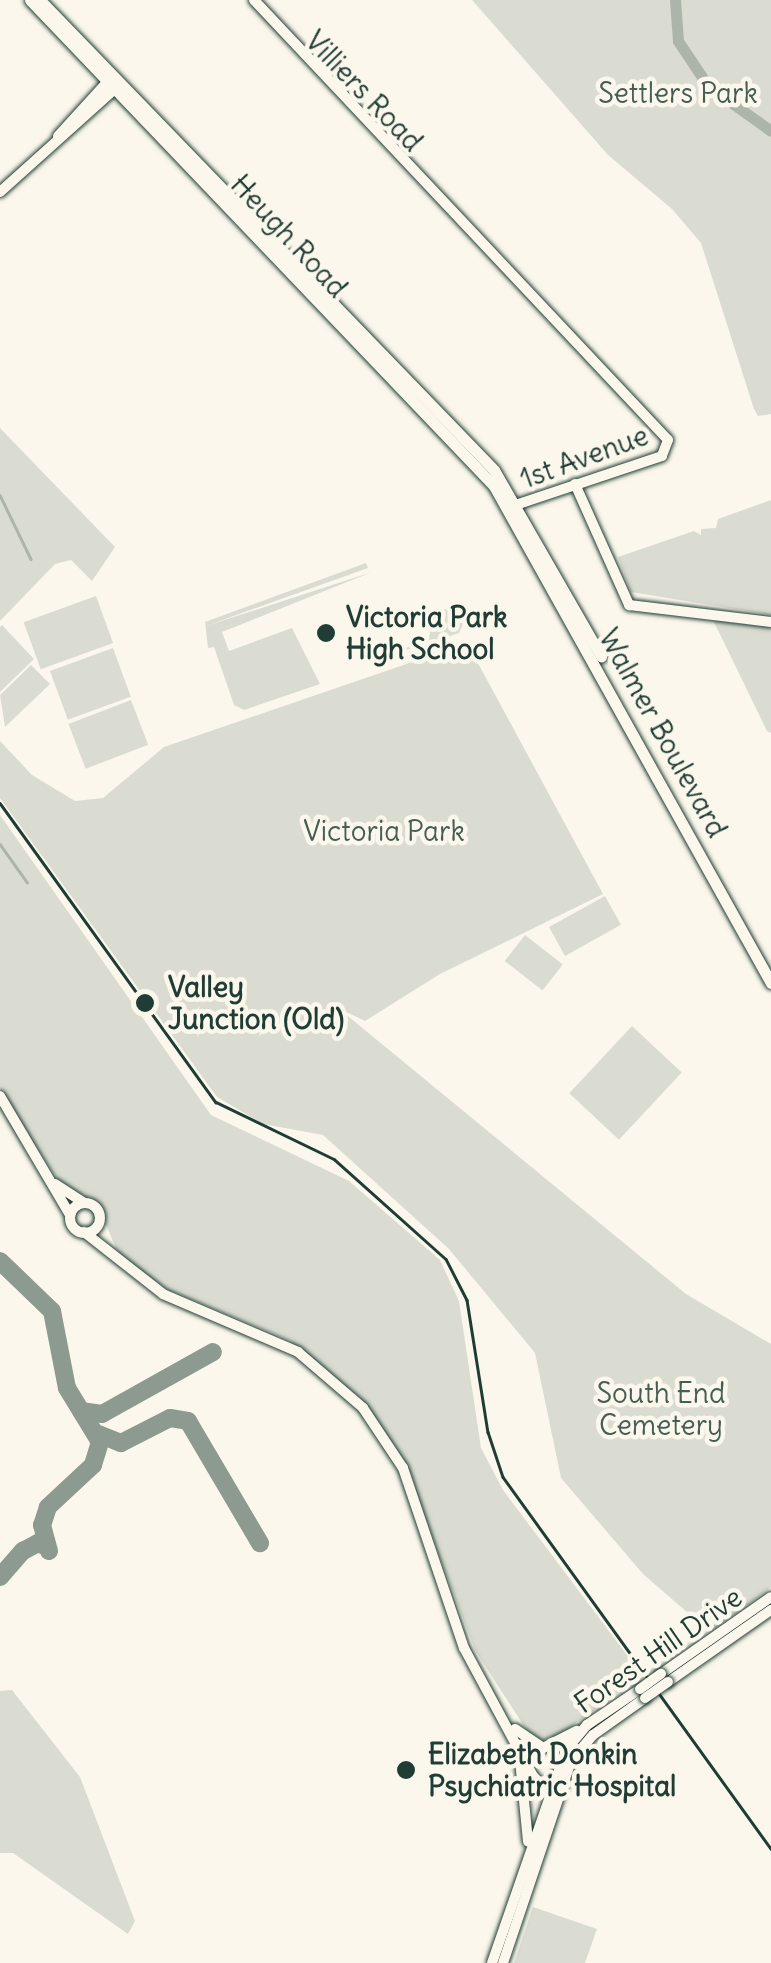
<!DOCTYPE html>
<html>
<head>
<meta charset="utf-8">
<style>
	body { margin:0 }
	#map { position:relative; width:771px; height:1963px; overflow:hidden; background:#fbf7ec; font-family:Delius,sans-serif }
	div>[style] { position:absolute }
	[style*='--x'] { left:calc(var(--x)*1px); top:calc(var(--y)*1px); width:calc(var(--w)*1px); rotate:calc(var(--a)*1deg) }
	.green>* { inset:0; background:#dbdcd1; transform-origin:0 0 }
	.stream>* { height:2.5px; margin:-1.25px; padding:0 1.25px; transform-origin:1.25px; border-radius:1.25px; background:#adb4aa }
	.river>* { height:11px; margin:-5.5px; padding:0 5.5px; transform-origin:5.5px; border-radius:5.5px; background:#adb4aa }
	.taxiway>* { height:18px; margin:-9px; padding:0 9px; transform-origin:9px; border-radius:9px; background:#8d9a90 }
	.roads { filter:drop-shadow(0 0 2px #1f3d34) drop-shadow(0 0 2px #1f3d34) }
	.secondary>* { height:10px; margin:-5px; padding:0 5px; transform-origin:5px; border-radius:5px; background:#fbf7ec }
	.secondary>.ring { margin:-5px; padding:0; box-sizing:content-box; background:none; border:10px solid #fbf7ec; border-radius:50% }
	.primary>* { height:11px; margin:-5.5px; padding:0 5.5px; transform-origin:5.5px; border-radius:5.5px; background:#fbf7ec }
	.rail>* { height:2.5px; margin:-1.25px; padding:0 1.25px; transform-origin:1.25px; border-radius:1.25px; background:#1f3d34 }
	.bridges { filter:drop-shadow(0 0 2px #1f3d34) drop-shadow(0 0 2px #1f3d34) }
	.secondary-bridge>* { height:10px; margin:-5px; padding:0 5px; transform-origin:5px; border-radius:5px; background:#fbf7ec }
	.dots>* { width:28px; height:28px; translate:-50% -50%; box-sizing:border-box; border:5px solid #fbf7ec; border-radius:50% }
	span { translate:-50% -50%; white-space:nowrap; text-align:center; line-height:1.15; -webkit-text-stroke:9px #fbf7ec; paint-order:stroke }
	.street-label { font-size:28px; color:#1f3d34 }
	.park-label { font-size:28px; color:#455d53 }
	.poi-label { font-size:28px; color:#1f3d34; font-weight:700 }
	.left { translate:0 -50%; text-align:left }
</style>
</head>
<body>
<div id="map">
	<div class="green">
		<div style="clip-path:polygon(472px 0,771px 0,771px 414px,758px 416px,754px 409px,701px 243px,672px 209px,608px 155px)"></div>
		<div style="clip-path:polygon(0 428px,115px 547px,92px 581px,71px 560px,55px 564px,0 621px)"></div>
		<div style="clip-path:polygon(771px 500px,771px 615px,631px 592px,618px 557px,694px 531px,701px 535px,701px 529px,716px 528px,718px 519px)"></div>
		<div style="clip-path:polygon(366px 563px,368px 568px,206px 626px,372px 572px,222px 632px,229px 651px,292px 628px,320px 684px,244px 710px,234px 705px,214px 647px,208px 648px,205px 622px)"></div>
		<div style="left:96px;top:596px;width:50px;height:77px;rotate:70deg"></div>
		<div style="clip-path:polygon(448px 609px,456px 623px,464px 622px,459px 633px,369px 662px,429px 639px,433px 610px)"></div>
		<div style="clip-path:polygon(713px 620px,771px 628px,771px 733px,767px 731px)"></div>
		<div style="clip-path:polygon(2px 625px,34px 659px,0 692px,0 627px)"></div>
		<div style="clip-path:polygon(456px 647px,473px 654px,603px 894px,440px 974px,365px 1021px,338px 1008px,686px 1294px,771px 1344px,771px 1587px,710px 1632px,643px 1574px,561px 1478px,535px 1353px,449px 1249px,323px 1135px,263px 1124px,217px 1097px,0 798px,0 741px,32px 775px,75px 801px,103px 798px,164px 747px)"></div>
		<div style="left:113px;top:648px;width:52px;height:67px;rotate:70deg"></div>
		<div style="clip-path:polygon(31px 665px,50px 684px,5px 727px,0 695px)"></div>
		<div style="left:131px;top:700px;width:48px;height:67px;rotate:69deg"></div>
		<div style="clip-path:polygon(0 815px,211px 1115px,349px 1181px,440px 1260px,459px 1301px,481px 1448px,503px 1490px,642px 1675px,559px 1735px,542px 1740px,529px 1734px,475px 1650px,406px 1467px,368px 1406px,289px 1340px,167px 1289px,119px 1255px,98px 1206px,62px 1186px,28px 1134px,0 1088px)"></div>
		<div style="left:605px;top:896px;width:33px;height:64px;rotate:61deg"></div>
		<div style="left:525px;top:935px;width:48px;height:33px;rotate:38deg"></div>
		<div style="left:632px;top:1026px;width:68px;height:92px;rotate:43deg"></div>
		<div style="clip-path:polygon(12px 1690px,80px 1777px,135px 1921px,128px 1934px,13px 1853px,0 1853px,0 1691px)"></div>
		<div style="clip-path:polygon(533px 1907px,597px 1929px,585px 1963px,514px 1963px)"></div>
	</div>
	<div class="stream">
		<div style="--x:0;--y:495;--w:71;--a:64.2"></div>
		<div style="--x:0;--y:844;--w:47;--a:54.6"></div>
	</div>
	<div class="river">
		<div style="--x:675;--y:0;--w:41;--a:85.8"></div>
		<div style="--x:678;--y:41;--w:54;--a:56.3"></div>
		<div style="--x:708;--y:86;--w:77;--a:35.5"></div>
	</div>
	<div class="taxiway">
		<div style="--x:0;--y:1261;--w:72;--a:43.9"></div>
		<div style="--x:52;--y:1311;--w:78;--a:79"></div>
		<div style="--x:67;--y:1388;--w:63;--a:58.6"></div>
		<div style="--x:100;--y:1442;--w:24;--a:107"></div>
		<div style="--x:93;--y:1465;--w:62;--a:137"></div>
		<div style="--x:48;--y:1507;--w:19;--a:108"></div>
		<div style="--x:42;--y:1525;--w:27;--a:75"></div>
		<div style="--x:81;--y:1411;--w:21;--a:8"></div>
		<div style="--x:102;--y:1414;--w:127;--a:-29.2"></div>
		<div style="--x:96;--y:1433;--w:27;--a:22"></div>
		<div style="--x:121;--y:1443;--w:55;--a:-27"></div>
		<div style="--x:170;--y:1418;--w:18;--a:9"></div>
		<div style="--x:188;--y:1421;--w:142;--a:59.5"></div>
		<div style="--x:0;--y:1577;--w:35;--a:-49"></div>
		<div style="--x:23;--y:1551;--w:17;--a:-28"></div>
		<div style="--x:38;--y:1543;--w:10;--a:24"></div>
	</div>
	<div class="roads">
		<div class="secondary">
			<div style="--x:254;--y:0;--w:604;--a:46.74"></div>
			<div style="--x:668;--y:440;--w:17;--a:111"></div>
			<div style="--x:662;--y:456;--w:160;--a:161.5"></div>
			<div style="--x:58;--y:136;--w:79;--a:-47.6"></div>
			<div style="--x:0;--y:192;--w:159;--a:-41.9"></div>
			<div style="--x:575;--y:484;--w:133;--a:65.9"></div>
			<div style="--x:629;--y:605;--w:143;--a:6.8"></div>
			<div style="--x:0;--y:1096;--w:138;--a:59.5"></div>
			<div style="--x:55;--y:1184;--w:35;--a:33"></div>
			<div class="ring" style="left:70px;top:1203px;width:20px;height:20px"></div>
			<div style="--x:84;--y:1232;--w:100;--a:38.1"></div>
			<div style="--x:163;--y:1294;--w:147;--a:23.2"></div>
			<div style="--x:298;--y:1352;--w:86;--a:40.7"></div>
			<div style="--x:363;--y:1408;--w:72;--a:56.3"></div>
			<div style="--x:403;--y:1468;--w:190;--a:71.3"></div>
			<div style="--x:464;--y:1648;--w:145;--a:61.7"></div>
			<div style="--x:533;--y:1776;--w:33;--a:46"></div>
			<div style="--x:661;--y:1674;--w:134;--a:-35"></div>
			<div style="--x:668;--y:1682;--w:126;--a:-35"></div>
			<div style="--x:515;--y:1729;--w:34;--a:34"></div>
			<div style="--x:543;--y:1748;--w:38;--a:-27"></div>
			<div style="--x:520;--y:1760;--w:82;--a:84.4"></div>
			<div style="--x:492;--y:1963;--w:225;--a:-70.8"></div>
			<div style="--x:566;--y:1750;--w:33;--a:-50"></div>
			<div style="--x:587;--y:1725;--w:64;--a:-34.2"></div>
			<div style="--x:503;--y:1963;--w:213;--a:-71.4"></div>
			<div style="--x:571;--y:1761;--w:34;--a:-50"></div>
			<div style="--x:593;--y:1735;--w:64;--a:-35.4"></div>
		</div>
		<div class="primary">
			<div style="--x:30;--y:0;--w:672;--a:46.33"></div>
			<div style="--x:494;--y:486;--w:569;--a:60.87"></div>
			<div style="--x:40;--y:0;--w:653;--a:45.99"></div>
			<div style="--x:494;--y:470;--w:215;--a:60.1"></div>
		</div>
	</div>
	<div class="rail">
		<div style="--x:0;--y:803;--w:369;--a:54.2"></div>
		<div style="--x:216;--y:1102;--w:131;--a:25.8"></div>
		<div style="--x:334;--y:1159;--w:150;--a:41.8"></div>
		<div style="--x:446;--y:1259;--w:46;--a:62.9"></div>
		<div style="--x:467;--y:1300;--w:134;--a:81"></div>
		<div style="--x:488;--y:1432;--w:47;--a:71.6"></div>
		<div style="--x:503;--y:1477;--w:458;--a:54.2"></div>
	</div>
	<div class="bridges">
		<div class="secondary-bridge">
			<div style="--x:640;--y:1689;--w:26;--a:-36"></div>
			<div style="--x:645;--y:1698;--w:28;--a:-35"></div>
		</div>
	</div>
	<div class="dots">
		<div style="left:326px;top:633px;background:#1f3d34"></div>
		<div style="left:145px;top:1003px;background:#1f3d34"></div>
		<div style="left:406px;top:1770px;background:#1f3d34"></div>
	</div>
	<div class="street-label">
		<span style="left:364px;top:91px;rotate:46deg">Villiers Road</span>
		<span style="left:289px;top:236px;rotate:47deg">Heugh Road</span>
		<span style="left:584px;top:457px;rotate:-20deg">1st Avenue</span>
		<span style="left:663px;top:733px;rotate:61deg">Walmer Boulevard</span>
		<span style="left:658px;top:1650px;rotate:-35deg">Forest Hill Drive</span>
	</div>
	<div class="park-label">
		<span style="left:678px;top:93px">Settlers Park</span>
		<span style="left:384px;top:831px">Victoria Park</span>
		<span style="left:661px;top:1409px">South End<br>Cemetery</span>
	</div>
	<div class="poi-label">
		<span class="left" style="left:346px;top:633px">Victoria Park<br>High School</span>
		<span class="left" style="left:168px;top:1003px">Valley<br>Junction (Old)</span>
		<span class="left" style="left:428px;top:1770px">Elizabeth Donkin<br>Psychiatric Hospital</span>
	</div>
</div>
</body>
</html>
